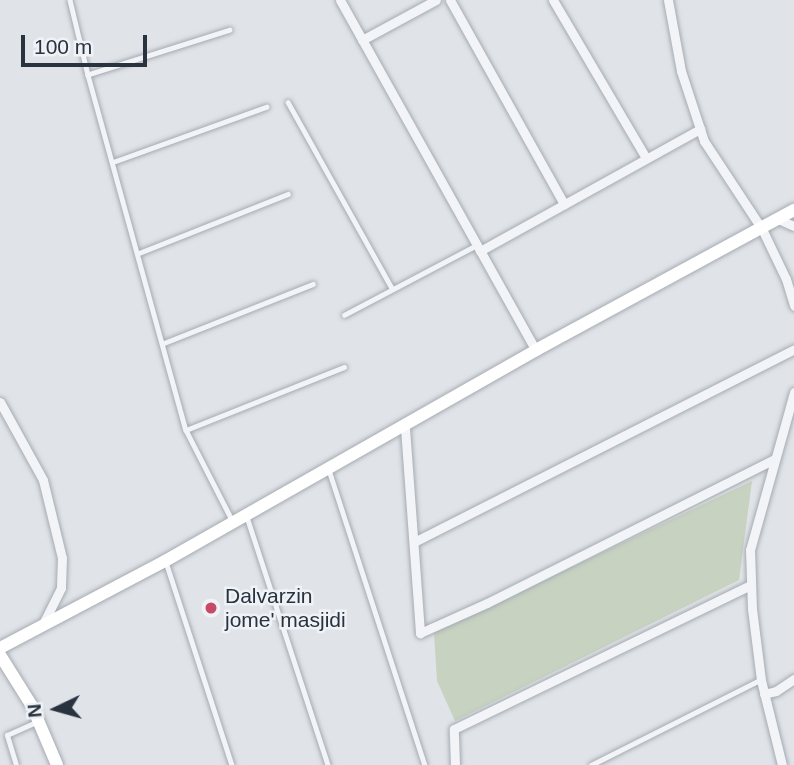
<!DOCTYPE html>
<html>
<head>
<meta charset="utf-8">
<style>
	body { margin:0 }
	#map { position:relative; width:794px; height:765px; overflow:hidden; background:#e0e4e8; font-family:Helvetica,sans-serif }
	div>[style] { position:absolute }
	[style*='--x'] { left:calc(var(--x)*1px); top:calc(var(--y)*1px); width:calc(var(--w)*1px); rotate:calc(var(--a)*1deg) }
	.green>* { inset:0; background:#c7d2c1 }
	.roads { filter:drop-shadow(0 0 2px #a5abb2) drop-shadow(0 0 2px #a5abb2) }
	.lane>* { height:4.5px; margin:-2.25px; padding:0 2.25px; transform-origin:2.25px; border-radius:2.25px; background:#f2f4f7 }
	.street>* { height:9px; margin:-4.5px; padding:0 4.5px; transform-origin:4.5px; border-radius:4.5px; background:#f2f4f7 }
	.secondary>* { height:12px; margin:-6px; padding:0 6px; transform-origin:6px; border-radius:6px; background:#fff }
	.dots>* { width:19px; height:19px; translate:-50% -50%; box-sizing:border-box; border:4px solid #eff2f6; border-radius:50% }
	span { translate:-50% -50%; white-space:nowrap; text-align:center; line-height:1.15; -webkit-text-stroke:5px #eff2f6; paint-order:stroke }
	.poi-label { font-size:21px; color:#29333f }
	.left { translate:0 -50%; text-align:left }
	.north { position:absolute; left:21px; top:674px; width:70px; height:70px; -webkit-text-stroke:5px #eff2f6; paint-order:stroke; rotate:265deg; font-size:19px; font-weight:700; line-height:28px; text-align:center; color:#29333f }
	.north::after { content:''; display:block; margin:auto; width:24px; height:32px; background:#29333f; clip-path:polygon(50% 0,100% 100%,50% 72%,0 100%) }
	.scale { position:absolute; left:21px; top:35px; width:126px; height:32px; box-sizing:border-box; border:4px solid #29333f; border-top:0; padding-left:9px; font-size:21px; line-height:24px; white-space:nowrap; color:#29333f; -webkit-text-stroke:5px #eff2f6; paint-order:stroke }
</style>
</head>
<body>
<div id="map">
	<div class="green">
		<div style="clip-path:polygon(752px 481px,739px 580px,455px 721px,437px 681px,434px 633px)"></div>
	</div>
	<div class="roads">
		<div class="lane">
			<div style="--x:70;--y:0;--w:77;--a:76.5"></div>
			<div style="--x:230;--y:30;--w:149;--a:162.4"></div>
			<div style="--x:88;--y:75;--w:368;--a:74.6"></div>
			<div style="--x:186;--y:430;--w:103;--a:62.9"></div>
			<div style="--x:288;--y:102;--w:213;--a:60.8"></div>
			<div style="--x:113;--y:162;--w:163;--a:-19.8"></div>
			<div style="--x:139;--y:253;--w:160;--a:-21.6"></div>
			<div style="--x:344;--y:315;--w:150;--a:-27.8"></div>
			<div style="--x:164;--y:343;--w:160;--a:-21.6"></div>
			<div style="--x:186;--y:430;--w:170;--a:-21.7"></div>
			<div style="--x:329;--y:470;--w:310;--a:72"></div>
			<div style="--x:247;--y:517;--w:261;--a:71.9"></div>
			<div style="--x:166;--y:562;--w:213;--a:72"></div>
			<div style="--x:16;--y:765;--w:31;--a:-107"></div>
			<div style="--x:7;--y:735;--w:34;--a:-24"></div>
			<div style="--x:591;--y:765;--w:189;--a:-26.7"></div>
		</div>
		<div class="street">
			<div style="--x:340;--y:0;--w:401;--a:60.8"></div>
			<div style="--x:450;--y:0;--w:234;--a:60.8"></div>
			<div style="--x:553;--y:0;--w:183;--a:59.5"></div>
			<div style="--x:668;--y:0;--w:72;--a:79.6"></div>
			<div style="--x:681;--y:71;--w:74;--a:71.8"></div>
			<div style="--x:704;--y:141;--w:105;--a:56.6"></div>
			<div style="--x:762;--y:229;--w:55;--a:64.4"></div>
			<div style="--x:786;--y:279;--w:28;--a:73"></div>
			<div style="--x:362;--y:40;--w:84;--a:-28.4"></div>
			<div style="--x:778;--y:219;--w:17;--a:24"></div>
			<div style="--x:480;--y:251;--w:252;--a:-29"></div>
			<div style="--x:0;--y:402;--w:89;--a:61.1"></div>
			<div style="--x:43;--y:480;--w:80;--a:76.3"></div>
			<div style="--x:62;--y:558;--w:30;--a:92"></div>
			<div style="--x:61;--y:588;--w:42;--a:116.6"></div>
			<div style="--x:405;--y:428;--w:206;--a:85.8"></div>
			<div style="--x:420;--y:633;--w:73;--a:-24.1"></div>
			<div style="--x:487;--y:603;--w:321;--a:-26.6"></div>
			<div style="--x:416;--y:541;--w:424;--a:-26.9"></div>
			<div style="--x:764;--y:694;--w:12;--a:-14"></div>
			<div style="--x:776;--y:691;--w:22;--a:-34"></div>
			<div style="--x:455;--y:765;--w:36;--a:-92"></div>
			<div style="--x:454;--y:729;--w:330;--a:-25.9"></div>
			<div style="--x:782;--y:765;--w:88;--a:-103.9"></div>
			<div style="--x:761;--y:680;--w:72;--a:-97.2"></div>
			<div style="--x:752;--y:609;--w:59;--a:-91.9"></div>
			<div style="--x:750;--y:550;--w:164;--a:-74.4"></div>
		</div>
		<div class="secondary">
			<div style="--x:0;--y:648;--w:187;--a:-27.8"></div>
			<div style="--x:165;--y:561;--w:427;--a:-29.6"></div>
			<div style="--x:536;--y:350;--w:294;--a:-28.5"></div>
			<div style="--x:0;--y:655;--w:60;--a:57.9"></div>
			<div style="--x:32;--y:706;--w:64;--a:67"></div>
		</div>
	</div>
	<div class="dots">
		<div style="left:211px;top:608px;background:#c84a67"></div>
	</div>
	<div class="poi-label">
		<span class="left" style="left:225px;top:608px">Dalvarzin<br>jome' masjidi</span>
	</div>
	<div class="north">N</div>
	<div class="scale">100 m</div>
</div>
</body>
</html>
